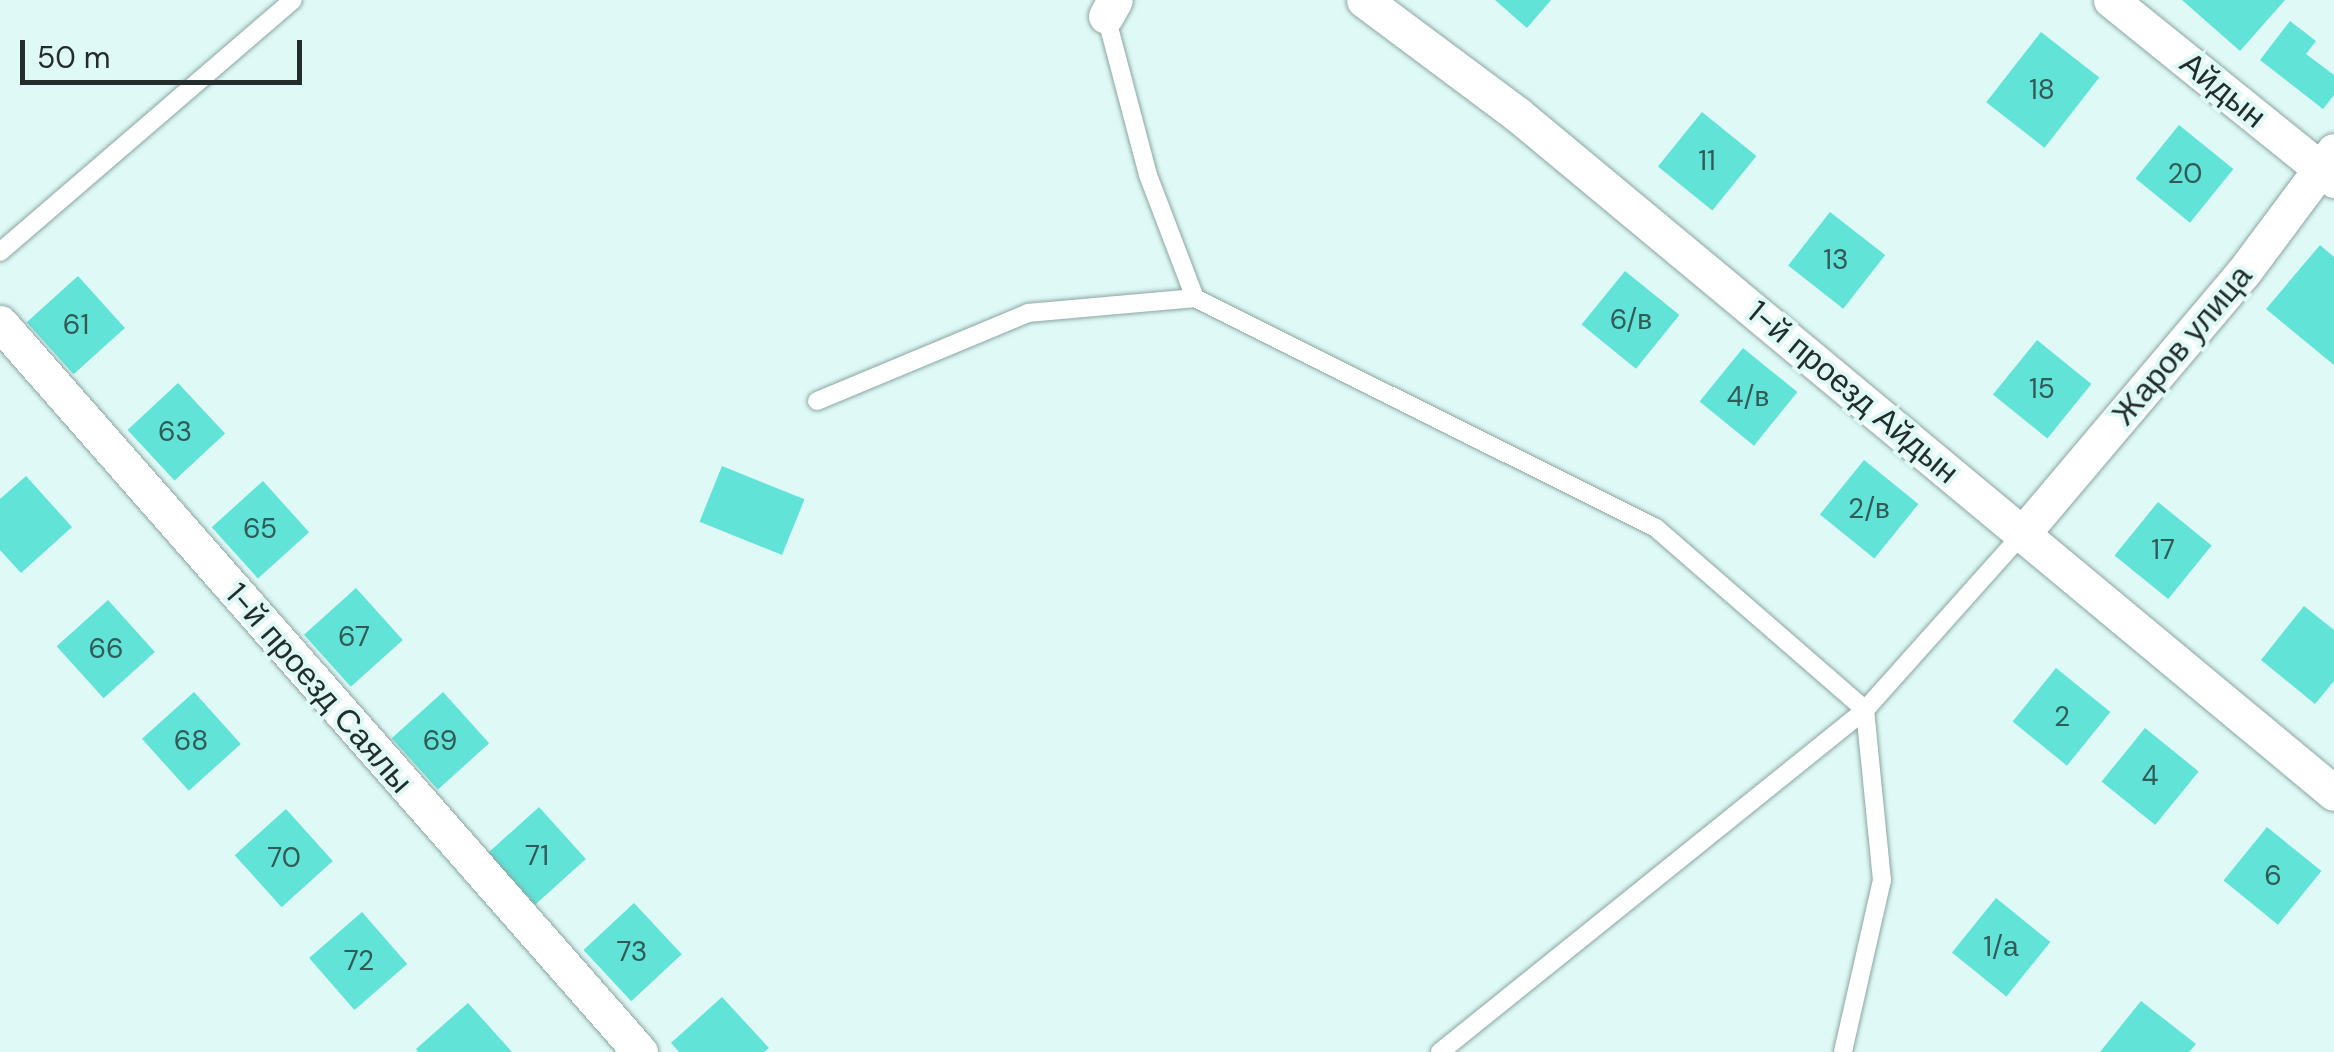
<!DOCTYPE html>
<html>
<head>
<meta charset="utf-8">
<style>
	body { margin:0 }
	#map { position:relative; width:2334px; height:1052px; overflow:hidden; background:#dffaf6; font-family:"DM Sans",sans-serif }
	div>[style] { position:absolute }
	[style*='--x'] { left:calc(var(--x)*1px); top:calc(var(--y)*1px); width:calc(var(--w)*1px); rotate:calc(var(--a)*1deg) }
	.building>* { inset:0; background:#61e3d8; transform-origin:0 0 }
	.roads { filter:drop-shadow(0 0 2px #8ba5a2) drop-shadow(0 0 2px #8ba5a2) }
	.service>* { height:18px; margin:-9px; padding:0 9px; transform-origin:9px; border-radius:9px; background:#fff }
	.minor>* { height:35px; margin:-17.5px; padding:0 17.5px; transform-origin:17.5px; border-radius:17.5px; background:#fff }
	span { translate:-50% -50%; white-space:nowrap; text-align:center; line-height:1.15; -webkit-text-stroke:8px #dffaf6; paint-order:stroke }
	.number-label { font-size:28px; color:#325a57 }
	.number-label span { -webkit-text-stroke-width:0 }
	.street-label { font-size:32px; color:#232d2c }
	.scale { position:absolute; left:20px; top:40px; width:282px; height:45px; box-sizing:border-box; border:5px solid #232d2c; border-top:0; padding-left:12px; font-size:30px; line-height:35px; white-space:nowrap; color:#232d2c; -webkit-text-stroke:8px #dffaf6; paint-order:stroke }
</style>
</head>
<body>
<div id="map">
	<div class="building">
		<div style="clip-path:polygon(1495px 0,1551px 0,1527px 28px)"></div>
		<div style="clip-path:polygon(2182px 0,2285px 0,2240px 51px)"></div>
		<div style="clip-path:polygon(2290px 21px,2316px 41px,2306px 54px,2334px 75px,2334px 95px,2323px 109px,2260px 60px)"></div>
		<div style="left:2041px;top:32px;width:74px;height:89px;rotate:38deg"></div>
		<div style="left:1702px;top:112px;width:70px;height:70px;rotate:39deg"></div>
		<div style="left:2179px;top:125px;width:70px;height:69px;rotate:39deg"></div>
		<div style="left:1830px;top:212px;width:70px;height:68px;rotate:38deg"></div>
		<div style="clip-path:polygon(2320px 245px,2334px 257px,2334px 365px,2266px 309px)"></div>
		<div style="left:1625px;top:271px;width:70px;height:69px;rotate:39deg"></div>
		<div style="left:78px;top:276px;width:70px;height:69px;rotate:48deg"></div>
		<div style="left:2037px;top:340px;width:70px;height:70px;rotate:39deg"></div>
		<div style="left:1743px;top:348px;width:70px;height:69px;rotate:39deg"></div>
		<div style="left:178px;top:383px;width:69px;height:69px;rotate:47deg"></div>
		<div style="left:1864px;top:460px;width:70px;height:70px;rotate:39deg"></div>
		<div style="left:722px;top:466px;width:89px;height:60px;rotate:22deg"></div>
		<div style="clip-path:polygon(26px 476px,72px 527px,21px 573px,0 550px,0 499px)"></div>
		<div style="left:263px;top:481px;width:69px;height:69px;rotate:48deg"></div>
		<div style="left:2158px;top:502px;width:69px;height:69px;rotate:39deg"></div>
		<div style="left:356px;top:588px;width:70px;height:70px;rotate:48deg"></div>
		<div style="left:108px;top:600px;width:70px;height:69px;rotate:48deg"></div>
		<div style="clip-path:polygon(2304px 606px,2334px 630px,2334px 681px,2315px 704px,2261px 660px)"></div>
		<div style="left:2056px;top:668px;width:70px;height:69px;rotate:39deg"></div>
		<div style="left:194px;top:692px;width:70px;height:70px;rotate:48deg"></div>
		<div style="left:443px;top:692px;width:69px;height:69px;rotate:48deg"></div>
		<div style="left:2145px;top:728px;width:69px;height:69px;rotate:39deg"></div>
		<div style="left:539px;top:807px;width:70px;height:69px;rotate:48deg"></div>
		<div style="left:286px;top:809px;width:70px;height:69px;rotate:48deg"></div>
		<div style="left:2267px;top:827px;width:70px;height:69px;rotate:39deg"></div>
		<div style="left:1996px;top:898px;width:70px;height:70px;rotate:39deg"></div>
		<div style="left:634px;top:903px;width:70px;height:69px;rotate:47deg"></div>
		<div style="left:362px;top:912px;width:69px;height:70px;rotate:49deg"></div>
		<div style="clip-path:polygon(722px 997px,769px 1048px,764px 1052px,679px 1052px,671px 1043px)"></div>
		<div style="clip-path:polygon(2141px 1001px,2196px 1044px,2189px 1052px,2100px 1052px)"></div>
		<div style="clip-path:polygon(468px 1003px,512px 1052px,418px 1052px,416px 1049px)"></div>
	</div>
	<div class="roads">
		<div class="service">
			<div style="--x:1106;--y:16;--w:164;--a:75.2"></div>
			<div style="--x:1148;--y:175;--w:132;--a:69.1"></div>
			<div style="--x:1195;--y:298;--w:515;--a:26.52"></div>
			<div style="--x:1656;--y:528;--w:277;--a:41"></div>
			<div style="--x:1865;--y:710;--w:171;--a:84.3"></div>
			<div style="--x:1882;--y:880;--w:176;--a:102.8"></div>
			<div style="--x:0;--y:252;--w:386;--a:-40.7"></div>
			<div style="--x:817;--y:401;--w:229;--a:-22.6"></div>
			<div style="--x:1028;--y:313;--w:168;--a:-5.1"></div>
			<div style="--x:1440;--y:1052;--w:546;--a:-38.82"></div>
			<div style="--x:1865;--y:710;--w:237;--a:-48.2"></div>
		</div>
		<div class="minor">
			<div style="--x:1364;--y:0;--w:191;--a:36.7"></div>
			<div style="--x:1517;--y:114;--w:1062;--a:39.73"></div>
			<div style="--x:2111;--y:0;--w:287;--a:38.9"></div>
			<div style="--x:1106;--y:16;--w:18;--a:-61"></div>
			<div style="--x:0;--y:323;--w:970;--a:48.72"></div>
			<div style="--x:2023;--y:533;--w:341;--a:-49.8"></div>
			<div style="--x:2243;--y:273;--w:152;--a:-53.3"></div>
		</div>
	</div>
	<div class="number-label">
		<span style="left:2042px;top:90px">18</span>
		<span style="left:1707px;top:161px">11</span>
		<span style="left:2185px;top:174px">20</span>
		<span style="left:1836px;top:260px">13</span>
		<span style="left:1631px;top:320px">6/в</span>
		<span style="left:76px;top:325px">61</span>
		<span style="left:2042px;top:389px">15</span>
		<span style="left:1748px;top:397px">4/в</span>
		<span style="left:175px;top:432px">63</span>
		<span style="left:1869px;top:509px">2/в</span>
		<span style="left:260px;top:529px">65</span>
		<span style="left:2163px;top:550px">17</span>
		<span style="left:354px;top:637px">67</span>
		<span style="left:106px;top:649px">66</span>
		<span style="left:2062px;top:717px">2</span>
		<span style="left:191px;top:741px">68</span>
		<span style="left:440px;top:741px">69</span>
		<span style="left:2150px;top:776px">4</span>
		<span style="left:537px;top:856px">71</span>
		<span style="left:284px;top:858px">70</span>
		<span style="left:2273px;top:876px">6</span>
		<span style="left:2001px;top:947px">1/а</span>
		<span style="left:632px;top:952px">73</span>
		<span style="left:359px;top:961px">72</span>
	</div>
	<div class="street-label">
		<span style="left:2223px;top:90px;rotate:39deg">Айдын</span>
		<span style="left:2182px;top:345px;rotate:-50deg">Жаров улица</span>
		<span style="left:1853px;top:392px;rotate:40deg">1-й проезд Айдын</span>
		<span style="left:319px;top:688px;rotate:49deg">1-й проезд Саялы</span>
	</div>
	<div class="scale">50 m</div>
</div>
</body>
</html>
